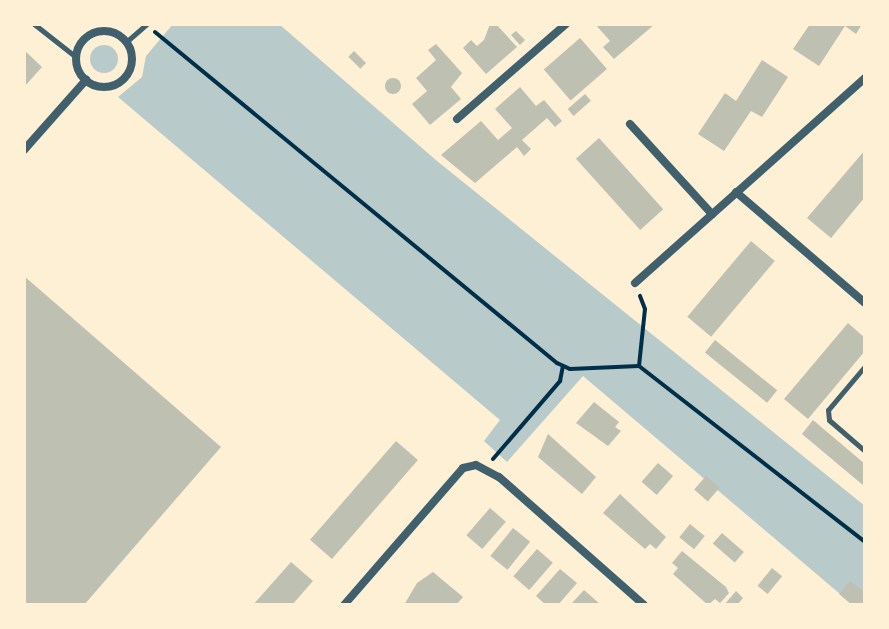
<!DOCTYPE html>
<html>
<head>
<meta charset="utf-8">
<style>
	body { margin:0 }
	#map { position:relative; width:889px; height:629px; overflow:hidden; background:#fdf0d5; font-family:"Golos Text",sans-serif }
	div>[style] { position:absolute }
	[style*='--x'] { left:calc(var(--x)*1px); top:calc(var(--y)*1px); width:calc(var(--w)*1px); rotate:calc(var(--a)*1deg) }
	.green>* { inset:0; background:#b9caca }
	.round { border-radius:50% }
	.building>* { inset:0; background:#bec0b2; transform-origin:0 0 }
	.path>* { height:4px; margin:-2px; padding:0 2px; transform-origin:2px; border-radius:2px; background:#003049 }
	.service>* { height:5px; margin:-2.5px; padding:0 2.5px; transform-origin:2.5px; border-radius:2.5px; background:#3f606c }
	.minor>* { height:8px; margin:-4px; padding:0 4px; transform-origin:4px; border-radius:4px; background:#3f606c }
	.minor>.ring { margin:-4px; padding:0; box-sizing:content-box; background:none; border:8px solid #3f606c; border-radius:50% }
	span { translate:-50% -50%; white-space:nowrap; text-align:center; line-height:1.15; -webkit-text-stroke:7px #fdf0d5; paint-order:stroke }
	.frame { position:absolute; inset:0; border:26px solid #fdf0d5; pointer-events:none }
</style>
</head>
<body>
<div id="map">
	<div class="green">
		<div style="clip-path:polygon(173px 24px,279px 24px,437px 161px,865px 506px,865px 605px,853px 605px,583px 376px,507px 462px,484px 441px,500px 420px,118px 97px,142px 77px,146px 56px)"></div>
		<div class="round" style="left:90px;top:45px;width:28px;height:28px"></div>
	</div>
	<div class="building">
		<div style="clip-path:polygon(490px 24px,496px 24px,517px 47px,486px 74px,463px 48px,471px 40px,477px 46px,484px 40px)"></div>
		<div style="clip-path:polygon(595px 24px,655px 24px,614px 59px,603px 47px,610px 41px)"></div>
		<div style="clip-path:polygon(810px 24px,862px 24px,856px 34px,845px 26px,819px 66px,793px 49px)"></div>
		<div style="clip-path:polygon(516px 31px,525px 40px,520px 45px,511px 35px)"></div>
		<div style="left:580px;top:38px;width:41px;height:48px;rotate:49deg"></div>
		<div style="clip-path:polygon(436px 44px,462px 73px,451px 87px,461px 99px,430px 125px,412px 104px,427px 91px,416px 78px,436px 60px,428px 50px)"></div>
		<div style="clip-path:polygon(24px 50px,42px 67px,24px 87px)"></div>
		<div style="left:354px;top:51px;width:17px;height:8px;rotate:45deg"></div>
		<div style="clip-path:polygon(762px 60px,788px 77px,762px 117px,751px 111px,724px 151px,698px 134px,725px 93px,736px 101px)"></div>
		<div class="round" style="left:385px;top:78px;width:16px;height:16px"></div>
		<div style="clip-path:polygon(520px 87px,536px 106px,544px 100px,562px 121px,555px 127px,547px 118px,522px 140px,531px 149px,524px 156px,517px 147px,475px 183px,441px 155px,481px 121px,498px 140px,512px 128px,495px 109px)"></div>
		<div style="left:585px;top:94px;width:9px;height:23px;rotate:49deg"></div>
		<div style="left:599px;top:138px;width:96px;height:31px;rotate:48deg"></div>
		<div style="clip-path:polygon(865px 150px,865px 197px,831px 238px,807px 218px)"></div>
		<div style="left:751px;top:241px;width:31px;height:99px;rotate:40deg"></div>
		<div style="clip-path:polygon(24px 276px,221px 447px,84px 605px,24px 605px)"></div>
		<div style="clip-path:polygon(848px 323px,865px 338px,865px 351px,808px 419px,784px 399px)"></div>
		<div style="left:715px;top:340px;width:80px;height:16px;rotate:39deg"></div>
		<div style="clip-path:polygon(594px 402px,619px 422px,615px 427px,621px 431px,608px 446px,576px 423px)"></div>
		<div style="clip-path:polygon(813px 420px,865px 464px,864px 486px,802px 434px)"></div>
		<div style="clip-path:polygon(548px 434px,596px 477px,582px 494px,538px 457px)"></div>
		<div style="left:396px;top:441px;width:29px;height:131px;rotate:41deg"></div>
		<div style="left:658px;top:463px;width:20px;height:25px;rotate:41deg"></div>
		<div style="left:706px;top:476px;width:18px;height:18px;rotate:41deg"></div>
		<div style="clip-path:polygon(620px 494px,666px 537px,656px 549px,650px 544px,645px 549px,603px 513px)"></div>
		<div style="left:490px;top:508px;width:21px;height:36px;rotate:41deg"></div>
		<div style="left:690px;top:524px;width:19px;height:17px;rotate:39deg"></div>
		<div style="left:513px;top:528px;width:22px;height:36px;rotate:39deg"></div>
		<div style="left:722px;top:533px;width:29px;height:14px;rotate:41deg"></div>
		<div style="left:537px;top:549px;width:21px;height:36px;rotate:41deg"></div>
		<div style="clip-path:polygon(682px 551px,726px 587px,729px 593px,720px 603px,715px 599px,708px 605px,673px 574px,678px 568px,672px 563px)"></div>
		<div style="clip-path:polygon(291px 562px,313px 581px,292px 605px,253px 605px)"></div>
		<div style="left:772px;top:568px;width:13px;height:23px;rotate:39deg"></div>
		<div style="clip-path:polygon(560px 569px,577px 583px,558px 605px,546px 605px,536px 596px)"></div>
		<div style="clip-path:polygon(433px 572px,463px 597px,456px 605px,404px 605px,417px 583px)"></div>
		<div style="clip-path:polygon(850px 581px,865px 592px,865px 605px,852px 605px,839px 594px)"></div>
		<div style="clip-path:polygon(584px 590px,601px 605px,570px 605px)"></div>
		<div style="clip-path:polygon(736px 591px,743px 598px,737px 605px,724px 605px)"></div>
	</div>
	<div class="path">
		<div style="--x:155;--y:32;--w:521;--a:39.47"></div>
		<div style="--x:557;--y:363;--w:14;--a:25"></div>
		<div style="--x:570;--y:369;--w:69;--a:-2.5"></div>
		<div style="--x:639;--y:366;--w:286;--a:37.9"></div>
		<div style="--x:639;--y:366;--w:57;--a:-84"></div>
		<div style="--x:645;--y:309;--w:14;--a:-111"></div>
		<div style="--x:493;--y:459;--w:103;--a:-49.3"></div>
		<div style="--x:560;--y:381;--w:15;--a:-79"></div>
	</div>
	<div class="service">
		<div style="--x:34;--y:24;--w:53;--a:38.2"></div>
		<div style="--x:126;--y:42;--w:28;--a:-41"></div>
		<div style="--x:865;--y:366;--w:57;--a:130.1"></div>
		<div style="--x:828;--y:410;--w:10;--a:84"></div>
		<div style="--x:829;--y:420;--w:48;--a:40.7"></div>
	</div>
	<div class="minor">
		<div class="ring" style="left:76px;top:31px;width:48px;height:48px"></div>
		<div style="--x:457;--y:119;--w:145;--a:-41.1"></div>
		<div style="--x:630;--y:124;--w:122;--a:47.7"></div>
		<div style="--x:24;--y:150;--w:94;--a:-48.5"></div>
		<div style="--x:736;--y:192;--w:170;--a:40.7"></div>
		<div style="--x:635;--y:283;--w:308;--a:-41.7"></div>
		<div style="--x:344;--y:605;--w:181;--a:-49"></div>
		<div style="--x:463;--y:468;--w:13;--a:-13"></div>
		<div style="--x:476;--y:465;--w:26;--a:28"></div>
		<div style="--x:499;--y:477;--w:193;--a:41.4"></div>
	</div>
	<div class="frame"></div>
</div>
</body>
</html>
